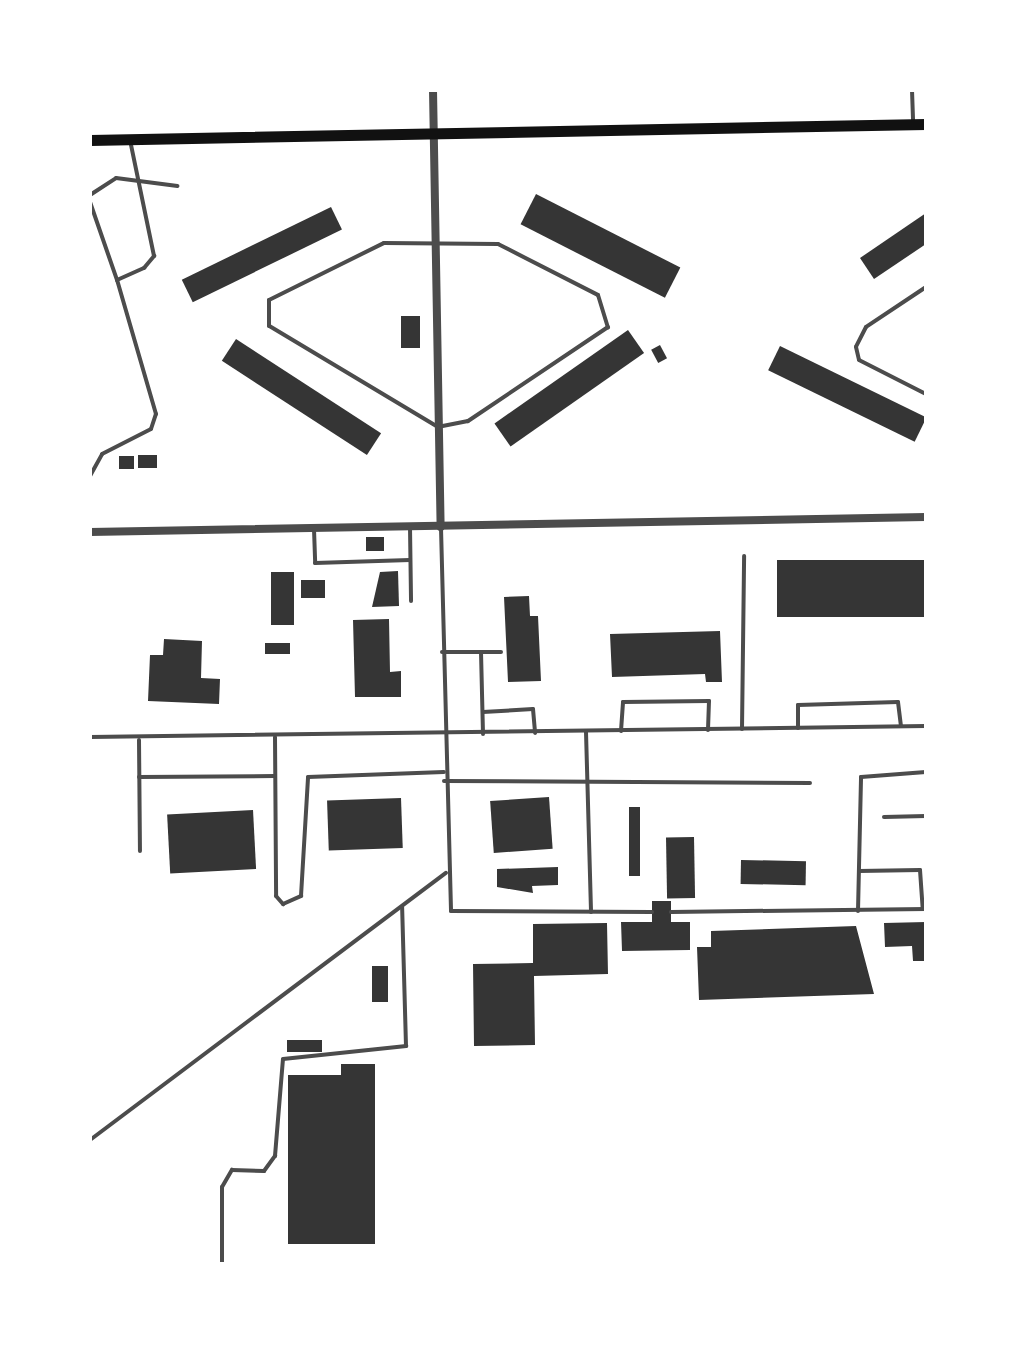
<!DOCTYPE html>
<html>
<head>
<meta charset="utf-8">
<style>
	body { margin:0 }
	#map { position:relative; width:1016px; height:1354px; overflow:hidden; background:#fff; font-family:Barlow,sans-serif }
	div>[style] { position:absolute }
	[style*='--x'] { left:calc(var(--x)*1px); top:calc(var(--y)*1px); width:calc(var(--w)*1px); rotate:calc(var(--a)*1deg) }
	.building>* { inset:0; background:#353535; transform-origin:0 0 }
	.service>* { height:4px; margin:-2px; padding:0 2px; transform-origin:2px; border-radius:2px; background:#4c4c4c }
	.minor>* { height:8px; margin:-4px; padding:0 4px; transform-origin:4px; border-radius:4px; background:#4c4c4c }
	.secondary>* { height:11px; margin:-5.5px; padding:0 5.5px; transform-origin:5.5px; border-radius:5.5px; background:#111 }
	span { translate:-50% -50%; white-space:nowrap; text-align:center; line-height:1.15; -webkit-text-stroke:6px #fff; paint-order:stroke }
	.frame { position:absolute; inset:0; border:92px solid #fff; pointer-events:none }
</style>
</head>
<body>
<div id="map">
	<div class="building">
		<div style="left:536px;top:194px;width:162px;height:34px;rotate:27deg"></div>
		<div style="left:331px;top:207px;width:25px;height:166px;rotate:64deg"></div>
		<div style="clip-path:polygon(926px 213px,926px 244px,874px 279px,860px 258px)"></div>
		<div style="left:401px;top:316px;width:19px;height:32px"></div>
		<div style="left:628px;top:330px;width:28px;height:163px;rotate:55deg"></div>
		<div style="left:236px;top:339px;width:173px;height:26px;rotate:33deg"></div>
		<div style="left:660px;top:345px;width:15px;height:10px;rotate:62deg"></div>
		<div style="left:780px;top:346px;width:163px;height:27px;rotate:26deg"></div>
		<div style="left:138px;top:455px;width:19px;height:13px"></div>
		<div style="left:134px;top:456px;width:13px;height:15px;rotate:90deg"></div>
		<div style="left:384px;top:537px;width:14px;height:18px;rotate:90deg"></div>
		<div style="left:926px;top:560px;width:57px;height:149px;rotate:90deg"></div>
		<div style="clip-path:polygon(398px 571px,399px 606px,372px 607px,380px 572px)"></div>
		<div style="left:271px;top:572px;width:23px;height:53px"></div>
		<div style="left:301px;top:580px;width:24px;height:18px"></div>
		<div style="clip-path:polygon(529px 596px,530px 616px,538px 616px,541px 681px,508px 682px,504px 597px)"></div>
		<div style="clip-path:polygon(389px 619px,390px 672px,401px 671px,401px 697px,355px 697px,353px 620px)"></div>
		<div style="clip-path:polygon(720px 631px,722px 682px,706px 682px,705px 674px,612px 677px,610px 634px)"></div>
		<div style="clip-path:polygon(164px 639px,202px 641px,201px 678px,220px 679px,219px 704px,148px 701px,150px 655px,163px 655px)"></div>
		<div style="left:265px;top:643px;width:25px;height:11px"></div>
		<div style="left:549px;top:797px;width:52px;height:59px;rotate:86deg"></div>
		<div style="left:401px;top:798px;width:50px;height:74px;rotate:88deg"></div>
		<div style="left:629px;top:807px;width:11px;height:69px"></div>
		<div style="left:253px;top:810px;width:59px;height:86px;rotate:87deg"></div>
		<div style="left:694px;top:837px;width:61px;height:28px;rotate:89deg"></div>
		<div style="left:741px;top:860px;width:65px;height:24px;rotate:1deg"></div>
		<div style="clip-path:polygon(558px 867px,558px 885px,532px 886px,533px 893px,497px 887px,497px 869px)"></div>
		<div style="clip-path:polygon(652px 901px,671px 901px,671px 922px,690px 922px,690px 950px,622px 951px,621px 922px,652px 922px)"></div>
		<div style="clip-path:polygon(926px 922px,925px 961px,913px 961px,912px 946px,885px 947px,884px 923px)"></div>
		<div style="clip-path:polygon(607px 923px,608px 974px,534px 976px,535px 1045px,474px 1046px,473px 964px,533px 963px,533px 924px)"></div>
		<div style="clip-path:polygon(856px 926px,874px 994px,699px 1000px,697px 947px,711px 947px,711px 931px)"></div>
		<div style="left:372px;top:966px;width:16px;height:36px"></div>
		<div style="left:287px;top:1040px;width:35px;height:12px"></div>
		<div style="clip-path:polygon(341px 1064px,375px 1064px,375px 1244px,288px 1244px,288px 1075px,341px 1075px)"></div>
	</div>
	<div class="service">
		<div style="--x:912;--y:90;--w:32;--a:88"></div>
		<div style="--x:90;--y:195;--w:31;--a:-33"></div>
		<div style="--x:116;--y:178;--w:62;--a:7.5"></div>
		<div style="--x:90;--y:202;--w:83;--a:70.9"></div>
		<div style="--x:117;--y:280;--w:30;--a:-24"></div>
		<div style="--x:144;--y:268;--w:16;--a:-50"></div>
		<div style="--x:154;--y:256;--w:118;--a:-101.7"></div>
		<div style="--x:384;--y:243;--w:114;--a:0.5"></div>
		<div style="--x:498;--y:244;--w:112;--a:27"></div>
		<div style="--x:598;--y:295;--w:34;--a:73"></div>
		<div style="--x:608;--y:327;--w:169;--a:146.1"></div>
		<div style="--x:468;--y:421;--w:31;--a:169"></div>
		<div style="--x:438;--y:427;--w:197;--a:-149.1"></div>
		<div style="--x:269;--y:326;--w:26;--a:-90"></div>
		<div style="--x:269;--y:300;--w:128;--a:-26.4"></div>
		<div style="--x:926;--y:287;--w:72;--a:146.3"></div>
		<div style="--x:866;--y:327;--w:22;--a:117"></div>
		<div style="--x:856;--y:347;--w:13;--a:77"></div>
		<div style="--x:859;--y:360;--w:75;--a:26.9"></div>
		<div style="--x:90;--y:476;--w:25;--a:-61"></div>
		<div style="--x:102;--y:454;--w:55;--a:-27"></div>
		<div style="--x:151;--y:429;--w:16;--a:-72"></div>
		<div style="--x:156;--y:414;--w:140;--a:-106.2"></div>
		<div style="--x:410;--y:527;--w:74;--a:89.2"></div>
		<div style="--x:441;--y:528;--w:383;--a:88.5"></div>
		<div style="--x:451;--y:911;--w:201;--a:0.3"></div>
		<div style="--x:314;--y:529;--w:34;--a:88"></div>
		<div style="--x:315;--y:563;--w:95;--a:-1.8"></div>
		<div style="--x:442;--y:652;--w:59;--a:0"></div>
		<div style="--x:481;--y:652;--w:82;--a:88.6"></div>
		<div style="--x:483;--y:712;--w:50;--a:-3.4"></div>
		<div style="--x:533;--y:709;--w:24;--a:85"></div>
		<div style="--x:798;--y:728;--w:23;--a:-90"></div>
		<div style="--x:798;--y:705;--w:100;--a:-1.7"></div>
		<div style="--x:898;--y:702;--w:24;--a:83"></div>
		<div style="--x:742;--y:729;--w:173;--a:-89.3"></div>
		<div style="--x:621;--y:731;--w:29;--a:-86"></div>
		<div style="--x:623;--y:702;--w:86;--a:-0.7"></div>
		<div style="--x:709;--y:701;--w:29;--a:92"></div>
		<div style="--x:586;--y:732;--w:180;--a:88.4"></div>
		<div style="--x:90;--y:737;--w:836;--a:-0.75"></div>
		<div style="--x:275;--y:737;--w:159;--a:89.6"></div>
		<div style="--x:276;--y:896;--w:11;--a:49"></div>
		<div style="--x:283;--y:904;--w:20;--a:-24"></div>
		<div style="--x:301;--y:896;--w:119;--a:-86.6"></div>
		<div style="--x:308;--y:777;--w:136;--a:-2.1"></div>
		<div style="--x:139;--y:740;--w:111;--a:89.5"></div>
		<div style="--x:139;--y:777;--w:136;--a:-0.4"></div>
		<div style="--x:444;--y:781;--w:366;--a:0.3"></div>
		<div style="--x:884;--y:817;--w:42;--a:-1.4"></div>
		<div style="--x:859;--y:871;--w:61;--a:-0.9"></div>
		<div style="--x:920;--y:870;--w:39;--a:86"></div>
		<div style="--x:858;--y:911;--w:134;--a:-88.7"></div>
		<div style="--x:861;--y:777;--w:65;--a:-4.4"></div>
		<div style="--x:671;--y:912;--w:255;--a:-0.7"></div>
		<div style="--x:90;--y:1140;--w:445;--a:-36.9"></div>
		<div style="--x:222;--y:1264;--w:77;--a:-90"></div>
		<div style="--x:222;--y:1187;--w:20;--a:-60"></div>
		<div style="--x:232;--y:1170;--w:32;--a:2"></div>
		<div style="--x:264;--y:1171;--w:19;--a:-54"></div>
		<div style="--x:275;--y:1156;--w:97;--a:-85.3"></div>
		<div style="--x:283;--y:1059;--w:124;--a:-6"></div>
		<div style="--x:406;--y:1046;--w:139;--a:-91.6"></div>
	</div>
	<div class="minor">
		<div style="--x:433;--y:90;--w:437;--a:89"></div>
		<div style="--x:90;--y:532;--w:836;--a:-1.03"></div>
	</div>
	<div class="secondary">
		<div style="--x:90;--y:140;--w:836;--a:-1.1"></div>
	</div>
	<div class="frame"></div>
</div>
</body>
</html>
